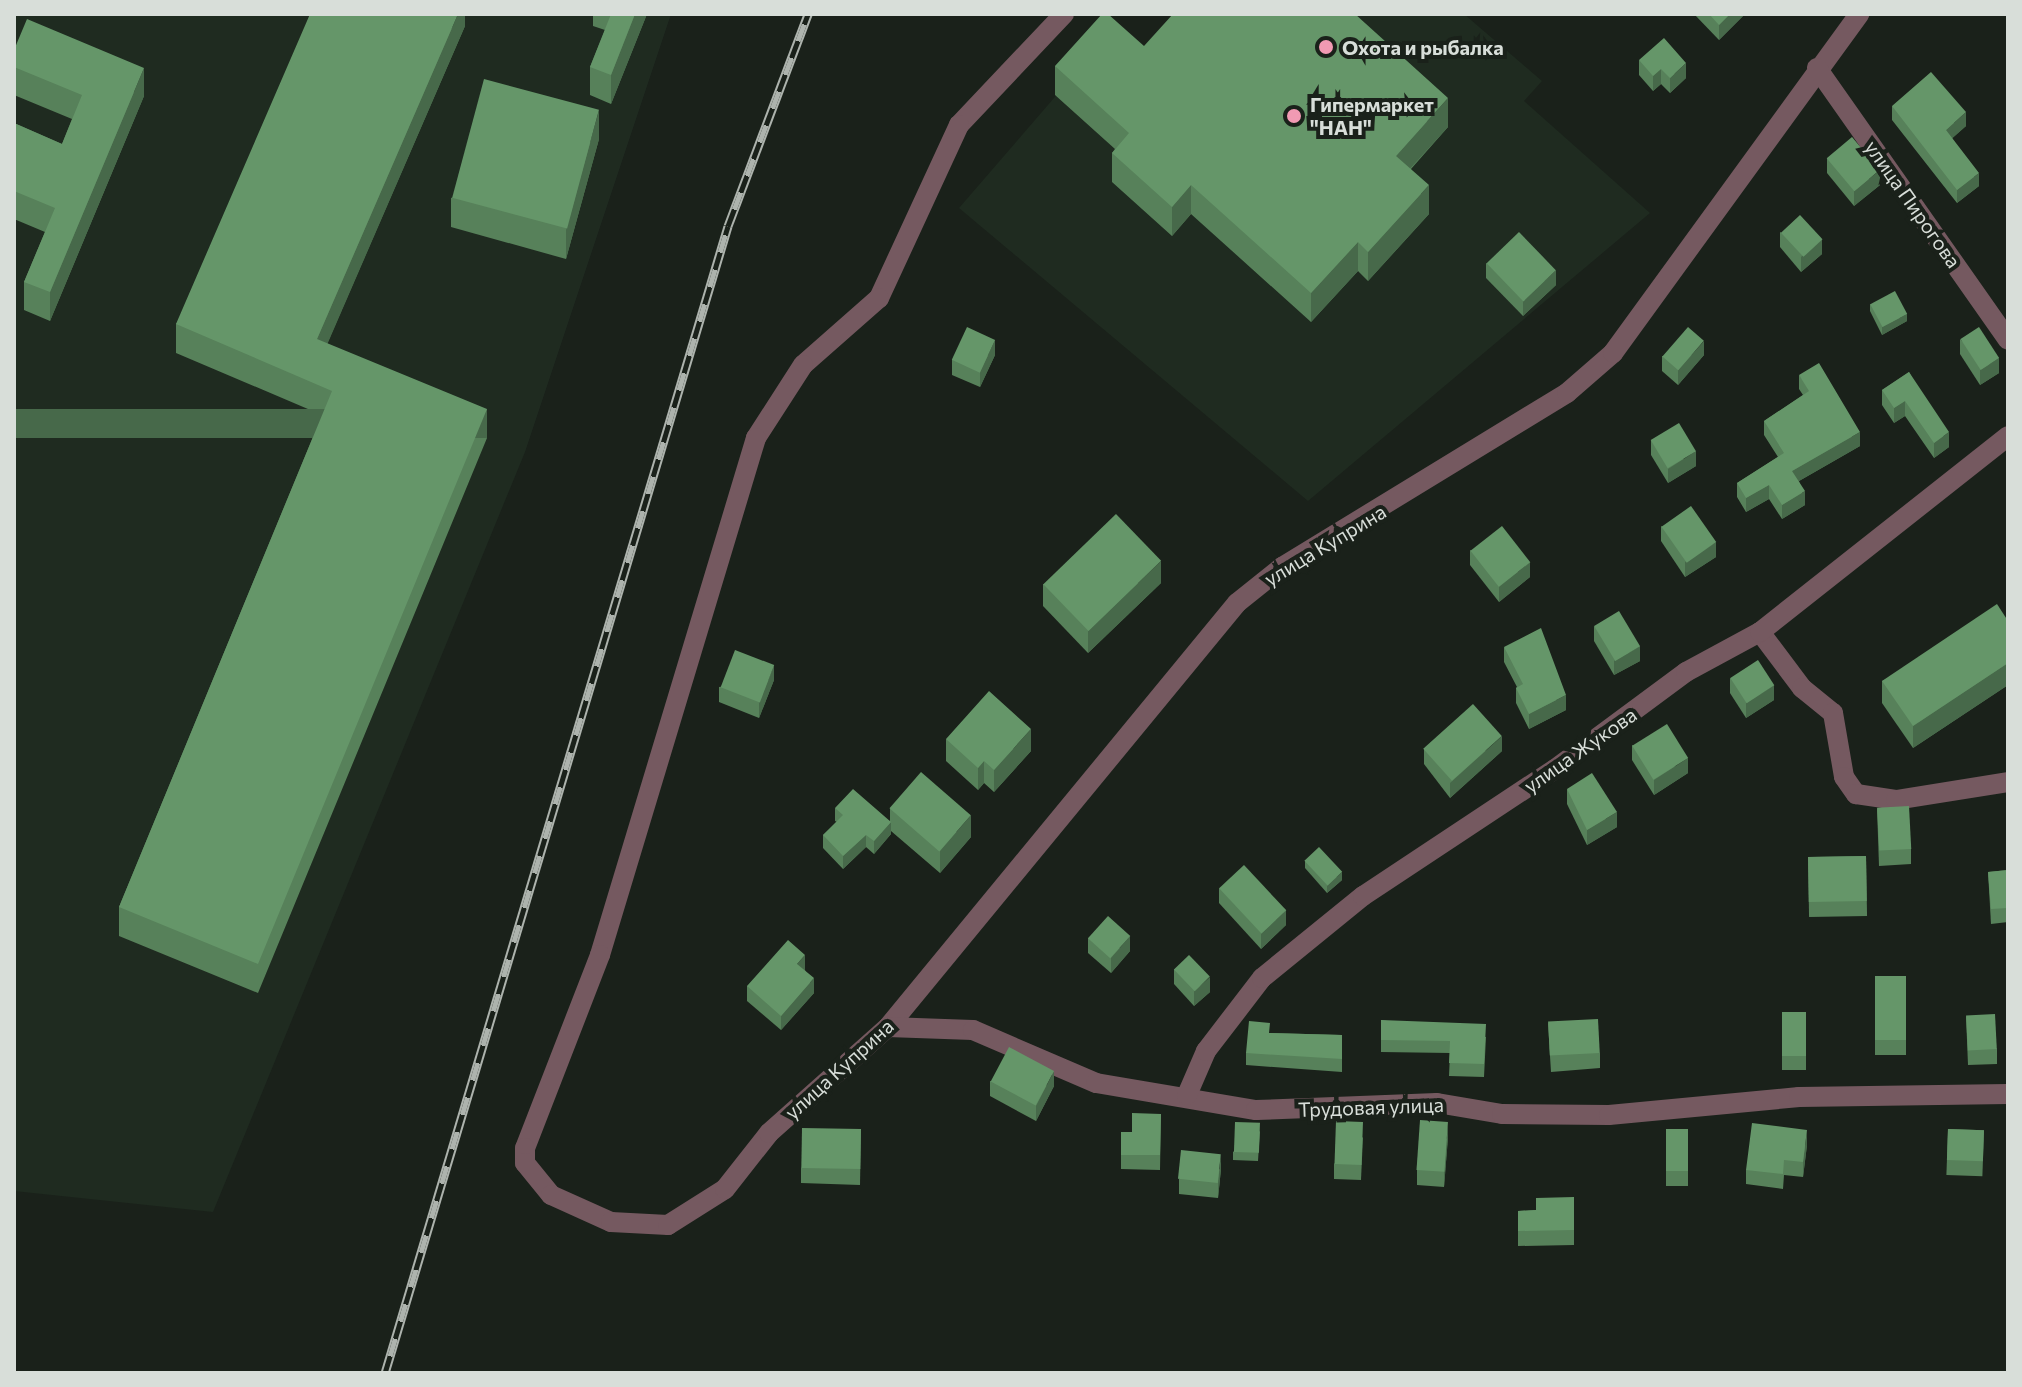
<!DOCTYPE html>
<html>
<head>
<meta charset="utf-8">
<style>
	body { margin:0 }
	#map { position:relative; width:2022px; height:1387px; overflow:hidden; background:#1a211a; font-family:Commissioner,sans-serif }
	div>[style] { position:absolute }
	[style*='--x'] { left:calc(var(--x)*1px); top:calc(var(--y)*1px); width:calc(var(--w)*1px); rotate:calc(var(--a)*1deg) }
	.built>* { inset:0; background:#1f2b20 }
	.street>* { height:20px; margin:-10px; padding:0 10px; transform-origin:10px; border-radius:10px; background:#755960 }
	.rail>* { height:9px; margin-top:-4.5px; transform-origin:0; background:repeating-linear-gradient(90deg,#1a211a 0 18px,#adb3ad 0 36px); box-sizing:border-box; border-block:2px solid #adb3ad }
	.wall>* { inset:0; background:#57815a; transform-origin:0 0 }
	.shaded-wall>* { inset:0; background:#47694a; transform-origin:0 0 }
	.building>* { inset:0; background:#659669; transform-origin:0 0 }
	.dots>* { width:22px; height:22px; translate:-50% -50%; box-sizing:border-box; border:4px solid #1a211a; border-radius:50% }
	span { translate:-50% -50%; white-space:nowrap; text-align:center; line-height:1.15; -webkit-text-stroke:8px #1a211a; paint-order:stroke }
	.poi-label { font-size:20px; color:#d8ded9; font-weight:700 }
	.left { translate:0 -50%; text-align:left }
	.street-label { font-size:20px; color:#d8ded9 }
	.frame { position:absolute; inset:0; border:16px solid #d8ded9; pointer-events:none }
</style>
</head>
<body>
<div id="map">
	<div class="built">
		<div style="clip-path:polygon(14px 14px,671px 14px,525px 452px,213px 1212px,14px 1191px)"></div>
		<div style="clip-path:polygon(1199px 14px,1464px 14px,1542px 81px,1524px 101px,1650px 213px,1308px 501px,959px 208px,1104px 40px,1144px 75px)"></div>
	</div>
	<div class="street">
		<div style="--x:1064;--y:14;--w:153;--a:133.4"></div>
		<div style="--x:959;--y:125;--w:191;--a:114.8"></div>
		<div style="--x:879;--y:298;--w:101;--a:138.6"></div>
		<div style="--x:803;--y:365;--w:87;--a:122.8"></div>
		<div style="--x:756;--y:438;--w:540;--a:106.79"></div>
		<div style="--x:600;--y:955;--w:207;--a:111.2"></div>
		<div style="--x:525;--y:1148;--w:15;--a:90"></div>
		<div style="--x:525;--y:1163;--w:41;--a:50.9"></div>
		<div style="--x:551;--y:1195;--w:66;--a:24.2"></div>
		<div style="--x:611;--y:1222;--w:57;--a:3"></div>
		<div style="--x:668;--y:1225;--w:67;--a:-32.3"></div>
		<div style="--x:725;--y:1189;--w:71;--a:-51.8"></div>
		<div style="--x:769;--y:1133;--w:159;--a:-41.7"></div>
		<div style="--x:888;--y:1027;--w:549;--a:-50.54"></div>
		<div style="--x:1237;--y:603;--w:58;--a:-38.7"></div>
		<div style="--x:1282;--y:567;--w:334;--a:-31.4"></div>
		<div style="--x:1567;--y:393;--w:61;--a:-41"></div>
		<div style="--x:1613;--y:353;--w:419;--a:-54"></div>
		<div style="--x:1817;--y:68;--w:332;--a:54.9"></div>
		<div style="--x:1760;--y:632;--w:70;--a:53.1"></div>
		<div style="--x:1802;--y:688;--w:40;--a:39"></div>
		<div style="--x:1833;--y:713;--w:65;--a:80.2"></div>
		<div style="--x:1844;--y:777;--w:21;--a:55"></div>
		<div style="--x:1856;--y:794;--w:40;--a:8.5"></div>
		<div style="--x:1896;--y:800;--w:113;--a:-9.1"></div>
		<div style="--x:888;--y:1027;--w:85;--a:2"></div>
		<div style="--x:973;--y:1030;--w:134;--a:23.3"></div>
		<div style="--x:1096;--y:1083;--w:162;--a:9.6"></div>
		<div style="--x:1256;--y:1110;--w:181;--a:-2.2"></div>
		<div style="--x:1437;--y:1103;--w:66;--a:9.6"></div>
		<div style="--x:1502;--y:1114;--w:107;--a:0.5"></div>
		<div style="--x:1609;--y:1115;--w:191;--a:-5.4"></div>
		<div style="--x:1799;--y:1097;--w:209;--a:-0.8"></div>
		<div style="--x:1187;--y:1095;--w:48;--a:-66.6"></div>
		<div style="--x:1206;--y:1051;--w:92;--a:-52.5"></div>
		<div style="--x:1262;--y:978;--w:130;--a:-39.1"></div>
		<div style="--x:1363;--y:896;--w:230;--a:-33.5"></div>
		<div style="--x:1555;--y:769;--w:163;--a:-36.5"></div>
		<div style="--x:1686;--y:672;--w:84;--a:-28.4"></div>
		<div style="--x:1760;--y:632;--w:316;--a:-38.3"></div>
	</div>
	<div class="rail">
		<div style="--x:385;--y:1373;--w:1197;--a:-73.35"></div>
		<div style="--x:728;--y:226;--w:227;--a:-69.3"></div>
	</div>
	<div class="wall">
		<div style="clip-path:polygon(465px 14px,465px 26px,327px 344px,487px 438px,258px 993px,119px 936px,119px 907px,322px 415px,176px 353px,176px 324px)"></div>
		<div style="clip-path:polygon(593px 14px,647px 14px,611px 104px,590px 95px,590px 67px,605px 30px,593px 26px)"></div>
		<div style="clip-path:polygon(1694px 14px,1745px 14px,1719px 40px)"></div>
		<div style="clip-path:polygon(1144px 46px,1448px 127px,1411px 169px,1429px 214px,1368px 281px,1358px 271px,1311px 322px,1191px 214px,1172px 236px,1112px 182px,1112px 153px,1115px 149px,1055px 95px,1055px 66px)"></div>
		<div style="clip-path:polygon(14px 50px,144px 96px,50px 321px,24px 310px,24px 282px,45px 232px,14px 219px,14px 123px,62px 144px,72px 119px,14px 95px)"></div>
		<div style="clip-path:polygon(1639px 60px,1686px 78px,1670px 93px,1661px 84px,1653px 91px,1639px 75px)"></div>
		<div style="clip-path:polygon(1892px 106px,1966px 126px,1952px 138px,1979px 186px,1957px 203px,1892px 120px)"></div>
		<div style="clip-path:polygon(599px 139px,566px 259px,451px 227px,451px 198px)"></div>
		<div style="clip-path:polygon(1827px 158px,1880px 185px,1854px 206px,1827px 173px)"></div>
		<div style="clip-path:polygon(1780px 232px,1822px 254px,1801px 272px,1780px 247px)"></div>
		<div style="clip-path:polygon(1486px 263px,1556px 285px,1523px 316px,1486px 278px)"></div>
		<div style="clip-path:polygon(1870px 304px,1907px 321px,1882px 335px,1870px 311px)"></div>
		<div style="clip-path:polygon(1960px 339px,1999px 373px,1980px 385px,1960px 354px)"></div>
		<div style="clip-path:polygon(995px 355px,980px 387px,952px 375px,952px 360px)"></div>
		<div style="clip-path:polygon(1704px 355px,1678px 385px,1662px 371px,1662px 356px)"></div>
		<div style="clip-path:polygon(1909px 372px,1949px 447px,1934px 458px,1905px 416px,1894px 423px,1882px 405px,1882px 390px)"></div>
		<div style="clip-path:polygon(1799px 375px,1860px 446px,1799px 481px,1805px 505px,1782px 519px,1769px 499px,1746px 512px,1737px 497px,1737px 483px,1778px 457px,1764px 435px,1764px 421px,1803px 395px,1799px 389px)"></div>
		<div style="clip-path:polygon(1651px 440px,1696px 466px,1668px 483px,1651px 455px)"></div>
		<div style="clip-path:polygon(1661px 526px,1716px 557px,1685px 577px,1661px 541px)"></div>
		<div style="clip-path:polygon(1470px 550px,1530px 577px,1499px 602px,1470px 565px)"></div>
		<div style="clip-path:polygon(1161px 583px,1088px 653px,1043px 606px,1043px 584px)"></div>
		<div style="clip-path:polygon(2008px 621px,2008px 685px,1913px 748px,1882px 703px,1882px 681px)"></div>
		<div style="clip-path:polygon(1594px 626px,1640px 661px,1614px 675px,1594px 641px)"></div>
		<div style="clip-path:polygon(1504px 647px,1566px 710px,1529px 729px,1516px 703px,1516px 688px,1517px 687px,1504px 662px)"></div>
		<div style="clip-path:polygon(1730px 678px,1774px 700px,1746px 718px,1730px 693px)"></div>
		<div style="clip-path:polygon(774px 680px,759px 718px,719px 702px,719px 687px)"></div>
		<div style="clip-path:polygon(946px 739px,1031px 751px,994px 792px,984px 783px,978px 790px,946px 761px)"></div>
		<div style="clip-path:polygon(1632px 745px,1688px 773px,1654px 795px,1632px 760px)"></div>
		<div style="clip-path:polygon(1424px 749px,1502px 751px,1450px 798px,1424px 764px)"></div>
		<div style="clip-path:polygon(1567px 789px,1617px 827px,1587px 845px,1567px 804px)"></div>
		<div style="clip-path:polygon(835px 808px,890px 821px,890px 808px,971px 837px,940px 873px,891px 831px,891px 834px,874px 854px,866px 847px,843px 869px,823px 848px,823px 835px,837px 822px,835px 821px)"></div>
		<div style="clip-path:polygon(1877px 808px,1911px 849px,1911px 864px,1879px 866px)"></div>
		<div style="left:1866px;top:856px;width:60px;height:58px;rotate:89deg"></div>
		<div style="clip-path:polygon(1305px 861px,1342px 880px,1327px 893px,1305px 868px)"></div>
		<div style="clip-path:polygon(2008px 870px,2008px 922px,1991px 924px,1988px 872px)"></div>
		<div style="clip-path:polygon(1219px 888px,1286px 925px,1261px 949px,1219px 903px)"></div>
		<div style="clip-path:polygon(1088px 938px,1130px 951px,1111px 973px,1088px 953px)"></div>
		<div style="clip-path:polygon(1174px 969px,1210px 992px,1194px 1006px,1174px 984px)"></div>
		<div style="clip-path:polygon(805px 970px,814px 993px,781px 1030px,747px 1001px,747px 986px)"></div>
		<div style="left:1875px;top:976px;width:31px;height:79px"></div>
		<div style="left:1782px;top:1012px;width:24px;height:58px"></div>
		<div style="clip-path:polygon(1966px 1016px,1997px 1049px,1997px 1064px,1968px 1065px)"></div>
		<div style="clip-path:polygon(1381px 1020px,1486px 1037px,1484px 1077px,1449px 1076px,1450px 1053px,1381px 1052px)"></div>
		<div style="clip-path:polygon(1548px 1023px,1600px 1053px,1600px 1068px,1551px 1072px)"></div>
		<div style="clip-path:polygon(1270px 1033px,1342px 1035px,1342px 1072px,1246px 1065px,1246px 1053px)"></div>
		<div style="clip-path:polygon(990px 1081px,1054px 1086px,1036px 1121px,990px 1096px)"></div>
		<div style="clip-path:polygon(1161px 1114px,1160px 1170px,1121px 1169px,1121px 1132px,1132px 1132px)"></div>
		<div style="clip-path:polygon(861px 1129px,860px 1185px,801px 1183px,801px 1168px)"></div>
		<div style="left:1666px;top:1129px;width:22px;height:57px"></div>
		<div style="left:1948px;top:1129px;width:36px;height:46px;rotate:2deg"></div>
		<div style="clip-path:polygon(1260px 1131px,1258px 1161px,1233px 1160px,1233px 1152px)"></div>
		<div style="clip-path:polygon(1363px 1137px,1361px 1180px,1334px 1179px,1334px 1164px)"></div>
		<div style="clip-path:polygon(1448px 1137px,1444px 1187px,1417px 1185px,1417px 1170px)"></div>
		<div style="clip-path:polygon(1807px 1145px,1803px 1177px,1784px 1175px,1783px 1189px,1746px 1184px,1746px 1170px)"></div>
		<div style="clip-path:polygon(1221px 1169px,1218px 1198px,1179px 1194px,1179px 1179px)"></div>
		<div style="clip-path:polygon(1574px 1197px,1574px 1245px,1518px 1246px,1518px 1211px,1536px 1210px)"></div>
	</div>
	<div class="shaded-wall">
		<div style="clip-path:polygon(458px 14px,465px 14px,465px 26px,317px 368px,317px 339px)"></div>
		<div style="clip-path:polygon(635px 14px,647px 14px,611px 104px,611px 75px)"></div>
		<div style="clip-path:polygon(1730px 14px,1745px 14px,1719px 40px,1719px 25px)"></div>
		<div style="clip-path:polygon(1686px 63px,1686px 78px,1670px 93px,1670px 78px)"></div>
		<div style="clip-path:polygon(144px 68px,144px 96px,50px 321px,50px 292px)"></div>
		<div style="clip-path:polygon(1661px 69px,1661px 84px,1653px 91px,1653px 76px)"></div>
		<div style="clip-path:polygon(1448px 98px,1448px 127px,1396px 184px,1396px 156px)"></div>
		<div style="clip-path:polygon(599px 110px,599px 139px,566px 259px,566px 230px)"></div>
		<div style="clip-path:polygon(1966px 112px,1966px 126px,1946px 144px,1946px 130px)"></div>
		<div style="clip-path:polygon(1880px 170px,1880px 185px,1854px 206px,1854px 191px)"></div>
		<div style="clip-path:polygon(1979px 173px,1979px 186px,1957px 203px,1957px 190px)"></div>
		<div style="clip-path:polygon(1191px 185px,1191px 214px,1172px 236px,1172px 207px)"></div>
		<div style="clip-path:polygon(1429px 185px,1429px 214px,1368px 281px,1368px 252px)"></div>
		<div style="clip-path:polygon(1822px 239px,1822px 254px,1801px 272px,1801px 257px)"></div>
		<div style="clip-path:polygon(1358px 242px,1358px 271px,1311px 322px,1311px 293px)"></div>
		<div style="clip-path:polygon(1556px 270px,1556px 285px,1523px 316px,1523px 301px)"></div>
		<div style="clip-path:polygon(1907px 314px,1907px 321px,1882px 335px,1882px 327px)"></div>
		<div style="clip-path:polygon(995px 340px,995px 355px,980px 387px,980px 372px)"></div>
		<div style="clip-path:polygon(1704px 341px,1704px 355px,1678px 385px,1678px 370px)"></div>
		<div style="clip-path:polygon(1999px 358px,1999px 373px,1980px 385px,1980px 370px)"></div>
		<div style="clip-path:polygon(1905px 401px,1905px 416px,1894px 423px,1894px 408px)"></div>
		<div style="left:487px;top:409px;width:29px;height:600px;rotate:90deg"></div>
		<div style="clip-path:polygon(1860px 432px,1860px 446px,1792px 485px,1792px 471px)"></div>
		<div style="clip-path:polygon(1949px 432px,1949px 447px,1934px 458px,1934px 443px)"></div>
		<div style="clip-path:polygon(1696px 451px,1696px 466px,1668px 483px,1668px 469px)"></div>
		<div style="clip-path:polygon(1769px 485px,1769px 499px,1746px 512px,1746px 498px)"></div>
		<div style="clip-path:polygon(1805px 491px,1805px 505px,1782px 519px,1782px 505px)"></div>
		<div style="clip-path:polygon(1716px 542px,1716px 557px,1685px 577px,1685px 562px)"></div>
		<div style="clip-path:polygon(1161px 561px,1161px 583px,1088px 653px,1088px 631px)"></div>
		<div style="clip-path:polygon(1530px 562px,1530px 577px,1499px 602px,1499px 587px)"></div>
		<div style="clip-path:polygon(1640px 646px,1640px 661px,1614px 675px,1614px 661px)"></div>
		<div style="clip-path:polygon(2008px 663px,2008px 685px,1913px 748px,1913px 726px)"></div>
		<div style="clip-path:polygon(774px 665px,774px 680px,759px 718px,759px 703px)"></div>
		<div style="clip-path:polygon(1774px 685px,1774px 700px,1746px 718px,1746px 703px)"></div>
		<div style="clip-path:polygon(1566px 695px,1566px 710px,1529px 729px,1529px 714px)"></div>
		<div style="clip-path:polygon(1031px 729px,1031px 751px,994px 792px,994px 770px)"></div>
		<div style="clip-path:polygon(1502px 736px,1502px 751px,1450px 798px,1450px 783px)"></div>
		<div style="clip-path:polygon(1688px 758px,1688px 773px,1654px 795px,1654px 780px)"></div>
		<div style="clip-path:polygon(984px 761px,984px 783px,978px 790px,978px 768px)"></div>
		<div style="clip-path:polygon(1617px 812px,1617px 827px,1587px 845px,1587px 830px)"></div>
		<div style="clip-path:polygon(971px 815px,971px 837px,940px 873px,940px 851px)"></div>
		<div style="clip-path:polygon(891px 822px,891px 834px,874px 854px,874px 841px)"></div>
		<div style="clip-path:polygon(866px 835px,866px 847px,843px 869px,843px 856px)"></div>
		<div style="clip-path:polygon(1342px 872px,1342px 880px,1327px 893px,1327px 886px)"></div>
		<div style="clip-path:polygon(1286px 910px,1286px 925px,1261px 949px,1261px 934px)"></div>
		<div style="clip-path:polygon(1130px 936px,1130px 951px,1111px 973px,1111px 958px)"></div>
		<div style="clip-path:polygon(805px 955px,805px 970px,797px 979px,797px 964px)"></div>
		<div style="clip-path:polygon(1210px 977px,1210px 992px,1194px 1006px,1194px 991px)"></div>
		<div style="clip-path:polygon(814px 978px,814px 993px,781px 1030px,781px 1016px)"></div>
		<div style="clip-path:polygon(1054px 1071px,1054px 1086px,1036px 1121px,1036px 1106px)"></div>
		<div style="clip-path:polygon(1448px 1122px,1448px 1137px,1444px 1187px,1444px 1172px)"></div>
		<div style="clip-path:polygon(1807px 1130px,1807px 1145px,1803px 1177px,1803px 1162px)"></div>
		<div style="clip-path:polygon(1221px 1154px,1221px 1169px,1218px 1198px,1218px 1183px)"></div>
	</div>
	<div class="building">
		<div style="clip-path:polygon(310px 14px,458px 14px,317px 339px,487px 409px,258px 964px,119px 907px,332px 391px,176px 324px)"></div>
		<div style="clip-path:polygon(611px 14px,635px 14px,611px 75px,590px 67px)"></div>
		<div style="clip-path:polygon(1102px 14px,1108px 14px,1144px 46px,1173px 14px,1355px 14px,1448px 98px,1396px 156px,1429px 185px,1368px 252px,1358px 242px,1311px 293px,1191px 185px,1172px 207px,1112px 153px,1129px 133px,1055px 66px)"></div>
		<div style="clip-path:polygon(1709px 14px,1730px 14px,1719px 25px)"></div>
		<div style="clip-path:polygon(27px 19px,144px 68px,50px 292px,24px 282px,55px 208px,14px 191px,14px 123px,62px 144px,82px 95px,14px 67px,14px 50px)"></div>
		<div style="clip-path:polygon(1664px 38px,1686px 63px,1670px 78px,1661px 69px,1653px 76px,1639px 60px)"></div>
		<div style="clip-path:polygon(1931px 72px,1966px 112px,1946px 130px,1979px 173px,1957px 190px,1892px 106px)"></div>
		<div style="left:484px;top:79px;width:119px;height:123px;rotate:15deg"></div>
		<div style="left:1852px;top:137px;width:43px;height:33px;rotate:50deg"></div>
		<div style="left:1800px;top:215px;width:33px;height:26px;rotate:47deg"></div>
		<div style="left:1519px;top:232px;width:53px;height:45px;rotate:46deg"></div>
		<div style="left:1895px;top:291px;width:26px;height:28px;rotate:62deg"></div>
		<div style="left:967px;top:327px;width:31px;height:36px;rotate:25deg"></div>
		<div style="left:1688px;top:327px;width:21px;height:39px;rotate:41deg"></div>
		<div style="left:1979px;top:327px;width:37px;height:22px;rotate:57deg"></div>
		<div style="clip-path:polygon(1819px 363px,1860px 432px,1792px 471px,1805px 491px,1782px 505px,1769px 485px,1746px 498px,1737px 483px,1784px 453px,1764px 421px,1809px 391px,1799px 375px)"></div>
		<div style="clip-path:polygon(1909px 372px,1949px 432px,1934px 443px,1905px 401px,1894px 408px,1882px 390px)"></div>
		<div style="left:1679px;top:423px;width:33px;height:33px;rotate:59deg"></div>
		<div style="left:1691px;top:506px;width:44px;height:36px;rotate:55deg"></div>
		<div style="left:1116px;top:514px;width:65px;height:101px;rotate:46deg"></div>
		<div style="left:1502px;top:526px;width:46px;height:40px;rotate:52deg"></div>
		<div style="clip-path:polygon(1997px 604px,2008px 621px,2008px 663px,1913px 726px,1882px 681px)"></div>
		<div style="left:1619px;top:611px;width:41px;height:29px;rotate:59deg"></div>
		<div style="clip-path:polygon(1541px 628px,1566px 695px,1529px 714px,1516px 688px,1523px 684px,1504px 647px)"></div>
		<div style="left:735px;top:650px;width:42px;height:40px;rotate:21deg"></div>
		<div style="left:1758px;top:660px;width:30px;height:33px;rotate:57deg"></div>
		<div style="clip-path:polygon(989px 691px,1031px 729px,994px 770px,984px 761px,978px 768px,946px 739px)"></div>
		<div style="left:1473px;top:704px;width:43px;height:67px;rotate:48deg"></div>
		<div style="left:1667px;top:724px;width:40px;height:41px;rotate:58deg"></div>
		<div style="left:921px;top:772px;width:66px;height:48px;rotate:41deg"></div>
		<div style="clip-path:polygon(1592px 773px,1617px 812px,1587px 830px,1567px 789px)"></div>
		<div style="clip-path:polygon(853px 789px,891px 822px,874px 841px,866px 835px,843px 856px,823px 835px,843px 815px,835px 808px)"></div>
		<div style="left:1909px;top:806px;width:43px;height:32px;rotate:87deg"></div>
		<div style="left:1319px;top:847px;width:34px;height:20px;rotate:47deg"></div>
		<div style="left:1866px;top:856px;width:45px;height:58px;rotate:89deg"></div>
		<div style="left:1244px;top:865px;width:62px;height:34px;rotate:47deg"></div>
		<div style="clip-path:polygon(2008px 870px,2008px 908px,1991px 909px,1988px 872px)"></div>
		<div style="left:1108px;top:916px;width:30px;height:30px;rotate:42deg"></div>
		<div style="clip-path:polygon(788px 940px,805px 955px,797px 964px,814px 978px,781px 1016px,747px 986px)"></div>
		<div style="left:1189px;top:955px;width:30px;height:21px;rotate:46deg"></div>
		<div style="left:1875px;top:976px;width:31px;height:64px"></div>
		<div style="left:1782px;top:1012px;width:24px;height:44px"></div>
		<div style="left:1995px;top:1014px;width:35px;height:29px;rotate:87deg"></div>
		<div style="left:1598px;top:1019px;width:34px;height:50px;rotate:87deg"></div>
		<div style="clip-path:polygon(1381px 1020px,1486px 1024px,1484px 1064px,1449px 1063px,1450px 1041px,1381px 1040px)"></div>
		<div style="clip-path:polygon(1249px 1021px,1270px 1023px,1269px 1033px,1342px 1035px,1342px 1059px,1246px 1053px)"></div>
		<div style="left:1009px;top:1047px;width:51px;height:39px;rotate:28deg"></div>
		<div style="clip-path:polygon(1132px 1113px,1161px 1114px,1160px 1155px,1121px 1155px,1121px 1132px,1132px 1132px)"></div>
		<div style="left:1420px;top:1120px;width:28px;height:50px;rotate:4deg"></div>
		<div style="left:1336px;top:1121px;width:27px;height:43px;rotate:2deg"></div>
		<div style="left:1235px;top:1122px;width:25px;height:30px;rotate:2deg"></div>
		<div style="clip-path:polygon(1752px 1123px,1807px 1130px,1803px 1162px,1784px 1160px,1783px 1174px,1746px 1170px)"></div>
		<div style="left:802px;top:1128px;width:59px;height:40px;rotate:1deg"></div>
		<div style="left:1666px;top:1129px;width:22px;height:42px"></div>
		<div style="left:1948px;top:1129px;width:36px;height:31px;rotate:2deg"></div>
		<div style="left:1181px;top:1150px;width:40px;height:29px;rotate:6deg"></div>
		<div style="clip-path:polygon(1574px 1197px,1574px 1230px,1518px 1231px,1518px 1211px,1536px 1210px,1536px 1198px)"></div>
	</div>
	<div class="dots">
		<div style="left:1326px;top:47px;background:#f19ab3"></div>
		<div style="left:1294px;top:116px;background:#f19ab3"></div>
	</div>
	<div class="poi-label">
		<span class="left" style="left:1342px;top:47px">Охота и рыбалка</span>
		<span class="left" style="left:1310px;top:116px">Гипермаркет<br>"НАН"</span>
	</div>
	<div class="street-label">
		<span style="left:1913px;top:204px;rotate:55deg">улица Пирогова</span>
		<span style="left:1325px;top:545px;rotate:-31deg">улица Куприна</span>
		<span style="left:1580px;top:750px;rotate:-35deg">улица Жукова</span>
		<span style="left:839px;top:1069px;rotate:-42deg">улица Куприна</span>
		<span style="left:1371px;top:1107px;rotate:-2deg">Трудовая улица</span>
	</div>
	<div class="frame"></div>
</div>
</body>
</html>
